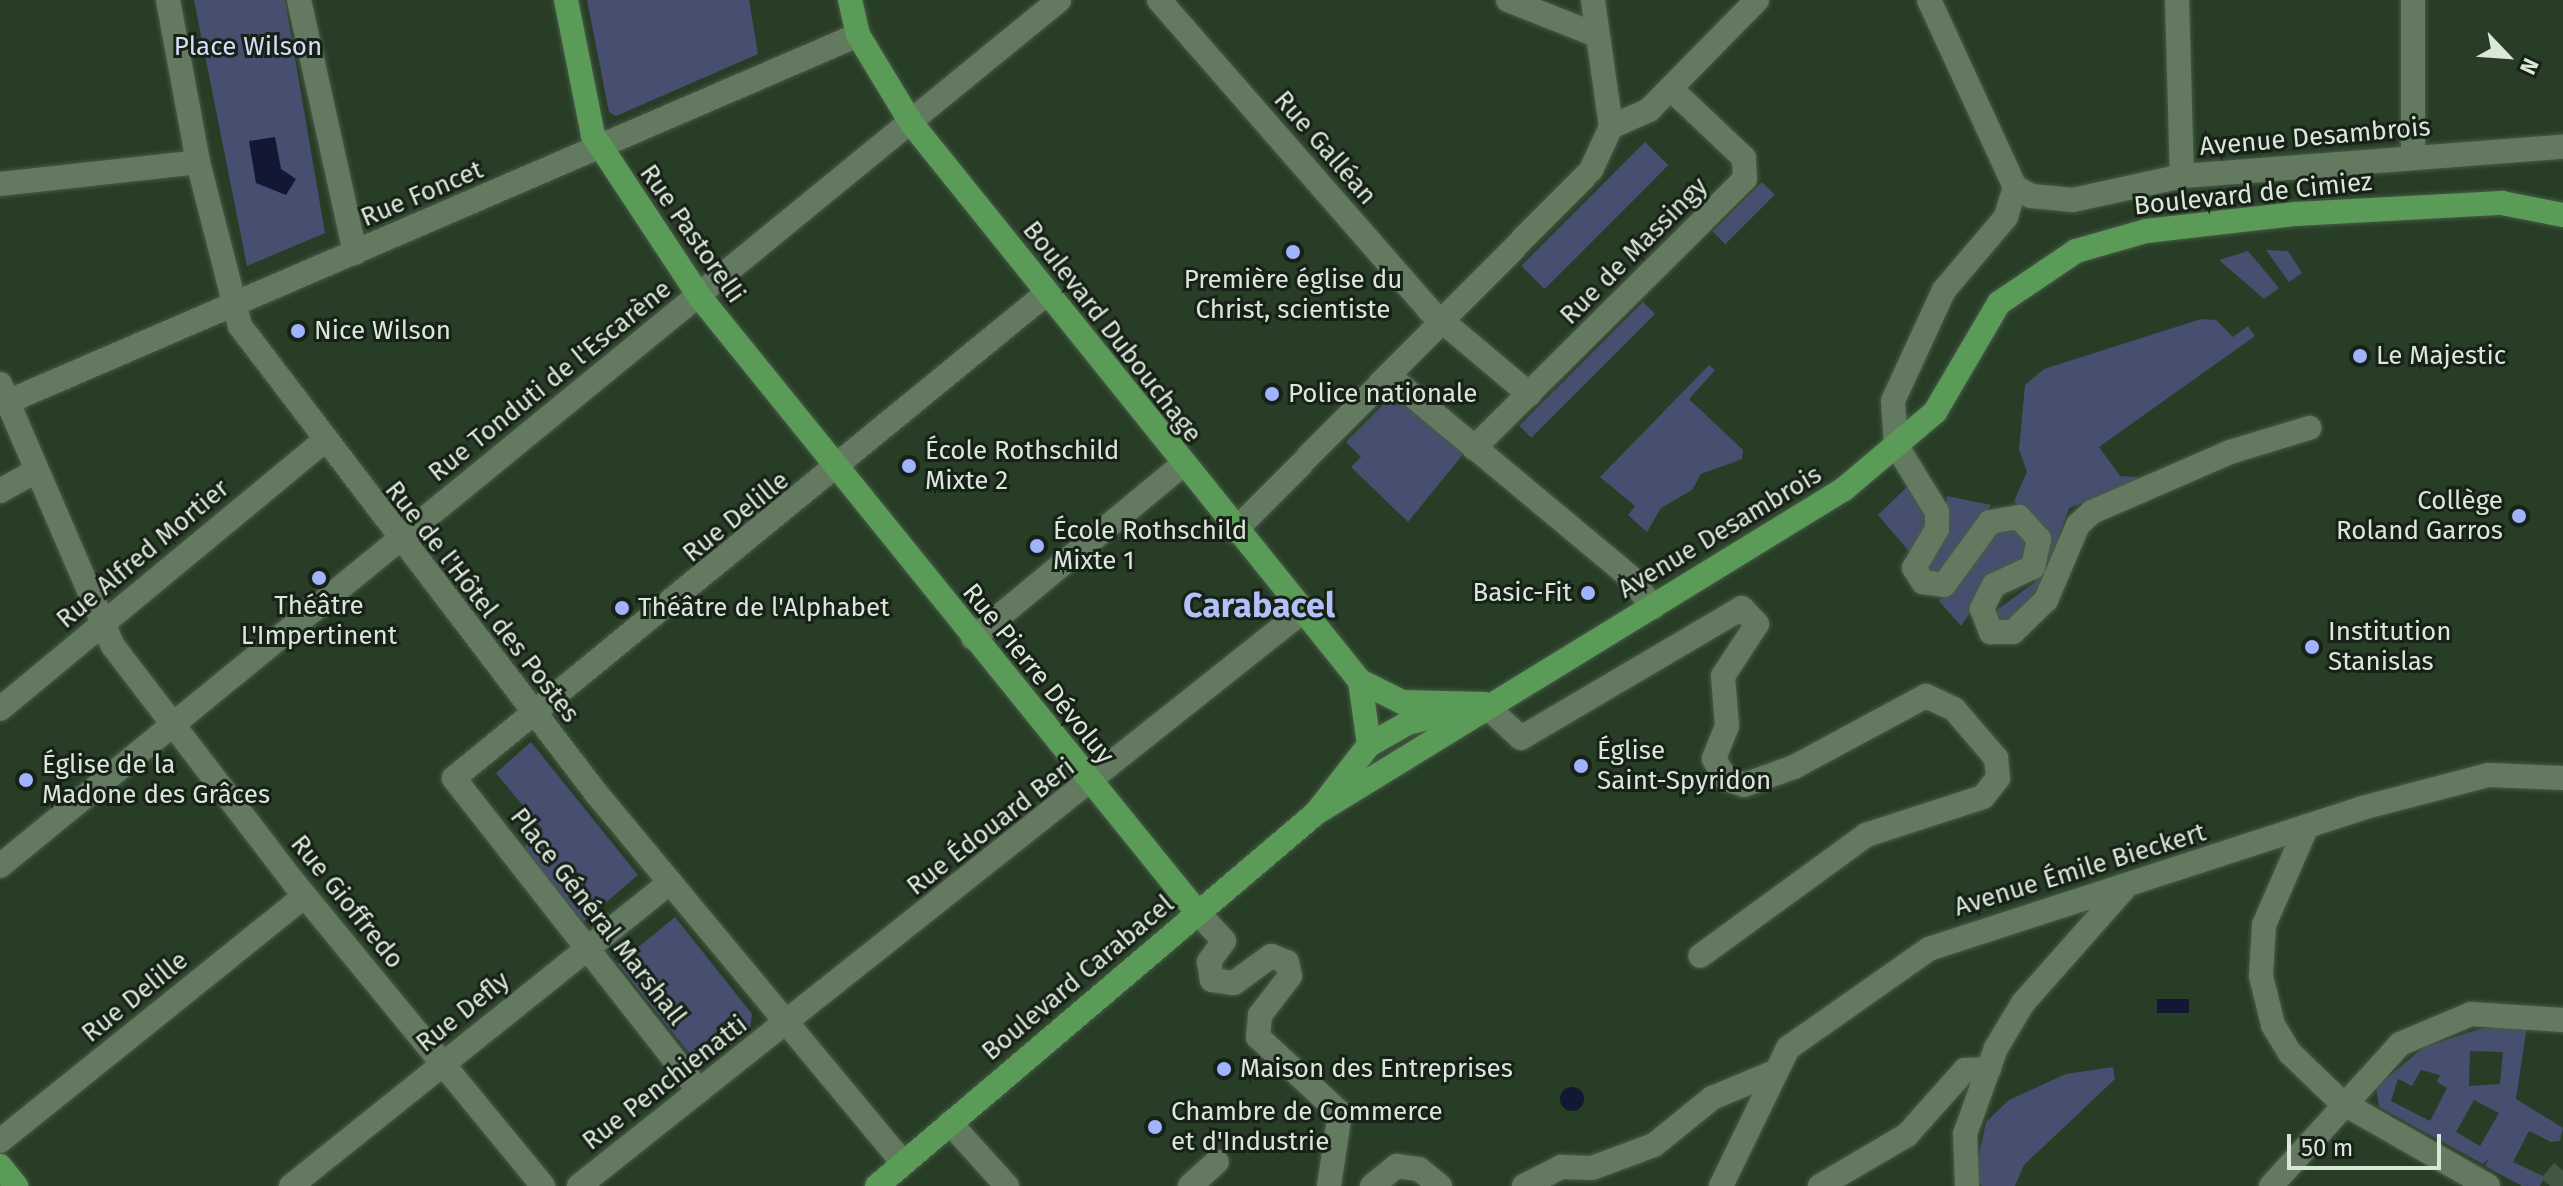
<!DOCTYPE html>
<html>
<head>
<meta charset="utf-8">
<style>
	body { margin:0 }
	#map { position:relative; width:2563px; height:1186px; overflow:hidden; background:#273d26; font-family:"Fira Sans",sans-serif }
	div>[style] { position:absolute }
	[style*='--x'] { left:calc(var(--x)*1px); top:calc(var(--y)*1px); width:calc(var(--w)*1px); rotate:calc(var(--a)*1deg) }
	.green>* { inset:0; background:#464f70; transform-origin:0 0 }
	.water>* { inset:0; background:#121734; transform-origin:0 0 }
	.round { border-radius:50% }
	.highway-tunnel>* { height:24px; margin-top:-12px; transform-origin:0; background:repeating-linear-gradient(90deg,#425641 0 24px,transparent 0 36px) }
	.roads { filter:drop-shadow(0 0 2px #485a47) drop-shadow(0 0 2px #485a47) }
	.minor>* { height:24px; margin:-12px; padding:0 12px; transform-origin:12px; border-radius:12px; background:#637a61 }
	.major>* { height:24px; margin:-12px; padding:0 12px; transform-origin:12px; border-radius:12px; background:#5a9b58 }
	.dots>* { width:22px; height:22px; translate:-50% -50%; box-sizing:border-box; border:4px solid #172117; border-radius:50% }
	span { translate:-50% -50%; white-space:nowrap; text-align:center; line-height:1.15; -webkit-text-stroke:6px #172117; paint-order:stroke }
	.park-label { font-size:26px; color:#d6def7 }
	.street-label { font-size:26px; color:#dae7d9 }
	.poi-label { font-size:26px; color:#dae7d9 }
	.left { translate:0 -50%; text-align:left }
	.right { translate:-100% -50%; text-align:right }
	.district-label { font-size:34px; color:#b2c2f9; font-weight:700 }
	.north { position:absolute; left:2467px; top:16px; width:80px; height:80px; -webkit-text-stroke:6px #172117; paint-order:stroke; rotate:115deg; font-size:22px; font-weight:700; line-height:32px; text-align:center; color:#dae7d9 }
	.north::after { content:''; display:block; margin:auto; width:28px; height:36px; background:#dae7d9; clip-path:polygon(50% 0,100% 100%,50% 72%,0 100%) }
	.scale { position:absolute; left:2287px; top:1134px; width:154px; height:36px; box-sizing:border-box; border:4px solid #dae7d9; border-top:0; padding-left:10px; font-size:24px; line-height:28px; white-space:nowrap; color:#dae7d9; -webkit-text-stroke:6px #172117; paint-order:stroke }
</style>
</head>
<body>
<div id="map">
	<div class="green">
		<div style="clip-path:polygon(194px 0,285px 0,325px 233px,247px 266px)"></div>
		<div style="clip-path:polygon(587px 0,749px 0,758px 54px,616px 116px,609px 112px)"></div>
		<div style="left:1645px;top:142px;width:33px;height:175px;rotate:45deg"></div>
		<div style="left:1762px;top:182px;width:18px;height:70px;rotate:45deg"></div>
		<div style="clip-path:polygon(2266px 250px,2288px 251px,2302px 273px,2289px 282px)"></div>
		<div style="clip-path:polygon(2248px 251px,2279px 288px,2264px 299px,2219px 260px)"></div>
		<div style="left:1643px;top:302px;width:17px;height:175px;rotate:45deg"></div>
		<div style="clip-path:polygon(2201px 319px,2216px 320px,2233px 337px,2248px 326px,2255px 336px,2099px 447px,2120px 476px,2152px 478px,2069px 508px,2043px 581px,2007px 629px,1993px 613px,2035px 582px,2050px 545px,2014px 501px,2027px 472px,2019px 450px,2025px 385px,2044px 369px)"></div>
		<div style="clip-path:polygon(1709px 365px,1715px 370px,1689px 399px,1743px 450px,1742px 459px,1701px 474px,1692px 490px,1661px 508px,1647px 532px,1628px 515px,1635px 506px,1600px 477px)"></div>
		<div style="clip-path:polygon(1394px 394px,1464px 453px,1408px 522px,1351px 467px,1361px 457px,1346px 442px)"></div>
		<div style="clip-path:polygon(1912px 482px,1931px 510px,1912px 555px,1878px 515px)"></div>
		<div style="clip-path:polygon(1947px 496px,1991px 505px,1937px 583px,1920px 569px,1942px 539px)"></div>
		<div style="clip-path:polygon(2013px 529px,2028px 541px,2027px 561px,1991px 581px,1961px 626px,1939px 601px,1994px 532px)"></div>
		<div style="clip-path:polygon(531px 742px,638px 875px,583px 922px,523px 848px,543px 830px,496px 773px)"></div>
		<div style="clip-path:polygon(675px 917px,752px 1014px,750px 1029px,715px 1057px,694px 1059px,618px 964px)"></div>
		<div style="clip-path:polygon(evenodd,2527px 1026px,2516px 1099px,2563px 1128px,2560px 1141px,2551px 1142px,2529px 1131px,2513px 1162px,2545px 1177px,2540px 1186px,2522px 1186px,2485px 1166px,2489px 1158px,2483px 1164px,2379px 1107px,2376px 1087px,2424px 1047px,2483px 1028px,2527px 1026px,2470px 1051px,2503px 1052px,2500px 1084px,2469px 1086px,2470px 1051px,2527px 1026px,2421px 1070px,2440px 1075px,2437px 1082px,2447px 1088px,2430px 1121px,2391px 1101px,2398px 1079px,2412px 1086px,2421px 1070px,2527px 1026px,2474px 1100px,2499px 1113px,2480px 1146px,2456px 1132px,2474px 1100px)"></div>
		<div style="clip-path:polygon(2113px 1067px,2115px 1079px,2024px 1165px,2015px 1186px,1982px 1186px,1974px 1178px,1986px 1122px,2009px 1100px,2066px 1074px)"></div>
	</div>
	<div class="water">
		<div style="clip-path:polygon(275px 137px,281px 169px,296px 179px,286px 195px,256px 183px,249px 141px)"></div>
		<div style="left:2157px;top:999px;width:32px;height:14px"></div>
		<div class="round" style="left:1560px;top:1087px;width:24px;height:24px"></div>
	</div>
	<div class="highway-tunnel">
		<div style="--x:2550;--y:1186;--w:20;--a:-49"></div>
	</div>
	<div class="roads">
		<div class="minor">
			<div style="--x:168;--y:0;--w:165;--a:79.5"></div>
			<div style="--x:198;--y:162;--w:169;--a:75.6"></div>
			<div style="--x:240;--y:326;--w:587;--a:52.68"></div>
			<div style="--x:596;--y:793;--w:481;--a:50.3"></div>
			<div style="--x:299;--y:0;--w:259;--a:77.5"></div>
			<div style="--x:1159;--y:0;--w:411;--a:48.9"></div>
			<div style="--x:1429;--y:310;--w:131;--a:40"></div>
			<div style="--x:1508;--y:0;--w:92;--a:21.6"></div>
			<div style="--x:1929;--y:0;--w:206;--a:65.3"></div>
			<div style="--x:2015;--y:187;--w:18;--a:29"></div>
			<div style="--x:2031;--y:196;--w:42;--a:5.4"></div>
			<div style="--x:2073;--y:200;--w:112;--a:-12.4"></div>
			<div style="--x:2182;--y:176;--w:382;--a:-4.4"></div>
			<div style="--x:2177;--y:0;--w:176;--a:88.4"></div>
			<div style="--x:1611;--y:127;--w:42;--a:-24.1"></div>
			<div style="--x:1649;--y:110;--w:154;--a:-45.5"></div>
			<div style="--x:2413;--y:157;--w:157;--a:-90"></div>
			<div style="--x:0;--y:184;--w:199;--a:-6.3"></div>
			<div style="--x:2015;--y:187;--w:31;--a:107"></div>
			<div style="--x:2006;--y:217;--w:96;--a:130.3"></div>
			<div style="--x:1944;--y:290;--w:122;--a:114.7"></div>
			<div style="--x:1893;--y:401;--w:44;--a:86.1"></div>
			<div style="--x:1896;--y:445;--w:79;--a:58.5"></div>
			<div style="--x:1937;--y:512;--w:17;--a:90"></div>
			<div style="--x:1937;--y:529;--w:45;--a:120.5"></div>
			<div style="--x:1914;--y:568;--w:17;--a:57"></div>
			<div style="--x:1923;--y:582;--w:21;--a:8"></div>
			<div style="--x:1944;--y:585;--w:78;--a:-53.9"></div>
			<div style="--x:1990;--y:522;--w:29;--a:-10"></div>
			<div style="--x:2019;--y:517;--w:30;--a:48"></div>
			<div style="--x:2039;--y:539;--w:29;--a:102"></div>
			<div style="--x:2033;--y:567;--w:43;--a:155.2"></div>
			<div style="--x:1994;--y:585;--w:27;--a:117"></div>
			<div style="--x:1982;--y:609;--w:25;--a:69"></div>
			<div style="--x:1991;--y:632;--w:22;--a:0"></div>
			<div style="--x:2013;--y:632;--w:46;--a:-44.1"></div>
			<div style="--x:2046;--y:600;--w:82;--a:-66.9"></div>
			<div style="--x:2078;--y:525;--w:19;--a:-43"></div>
			<div style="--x:2092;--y:512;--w:150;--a:-23.5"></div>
			<div style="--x:2230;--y:452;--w:83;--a:-16.9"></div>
			<div style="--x:1389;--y:376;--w:314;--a:39.8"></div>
			<div style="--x:1630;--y:577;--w:38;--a:53"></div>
			<div style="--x:0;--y:384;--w:285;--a:66.7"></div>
			<div style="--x:113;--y:646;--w:300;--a:52.6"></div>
			<div style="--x:295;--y:884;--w:391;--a:50.6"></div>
			<div style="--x:7;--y:402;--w:927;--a:-23.33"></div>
			<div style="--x:1474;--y:448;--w:382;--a:-44.8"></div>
			<div style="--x:1745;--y:179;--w:21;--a:-93"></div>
			<div style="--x:1744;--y:158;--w:100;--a:-136.6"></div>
			<div style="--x:0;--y:491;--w:41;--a:-29.1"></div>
			<div style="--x:1235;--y:531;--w:507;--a:-45.4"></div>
			<div style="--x:1591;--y:170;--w:47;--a:-65.1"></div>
			<div style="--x:1611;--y:127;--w:128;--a:-98.1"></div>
			<div style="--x:973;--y:638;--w:270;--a:-39.6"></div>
			<div style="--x:1484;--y:704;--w:50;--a:42.6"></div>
			<div style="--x:1521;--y:738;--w:256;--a:-30.5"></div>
			<div style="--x:1742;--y:608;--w:22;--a:47"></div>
			<div style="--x:1757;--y:624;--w:62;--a:123.2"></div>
			<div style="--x:1723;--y:676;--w:50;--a:85.4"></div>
			<div style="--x:1727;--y:726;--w:35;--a:112"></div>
			<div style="--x:1714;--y:759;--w:23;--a:59"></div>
			<div style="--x:1726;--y:779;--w:19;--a:18"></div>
			<div style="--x:1744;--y:785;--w:53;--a:-19.8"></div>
			<div style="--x:1794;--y:767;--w:150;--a:-28.3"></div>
			<div style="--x:1926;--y:696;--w:31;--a:25"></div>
			<div style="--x:1954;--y:709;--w:65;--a:49.4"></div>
			<div style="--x:1996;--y:758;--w:20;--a:84"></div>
			<div style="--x:1998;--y:778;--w:24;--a:128"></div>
			<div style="--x:1983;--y:797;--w:123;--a:162"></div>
			<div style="--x:1866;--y:835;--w:205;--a:143.9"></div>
			<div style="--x:0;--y:709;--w:418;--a:-39.6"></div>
			<div style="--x:2307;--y:826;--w:108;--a:113.5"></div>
			<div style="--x:2264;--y:925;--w:51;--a:93.4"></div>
			<div style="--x:2261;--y:976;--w:50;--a:76.2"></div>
			<div style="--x:2273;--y:1025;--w:33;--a:59"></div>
			<div style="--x:2290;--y:1053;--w:71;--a:43.9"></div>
			<div style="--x:2341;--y:1102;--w:169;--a:29.7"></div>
			<div style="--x:0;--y:866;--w:1368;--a:-39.27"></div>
			<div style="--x:1198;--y:913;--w:38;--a:47"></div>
			<div style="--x:1224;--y:941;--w:26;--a:126"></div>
			<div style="--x:1209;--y:962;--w:18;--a:81"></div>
			<div style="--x:1212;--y:980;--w:22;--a:8"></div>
			<div style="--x:1234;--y:983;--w:46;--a:-36.1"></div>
			<div style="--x:1271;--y:956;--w:17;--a:21"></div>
			<div style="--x:1287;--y:962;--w:14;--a:78"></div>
			<div style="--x:1290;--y:976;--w:49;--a:127.6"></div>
			<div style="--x:1260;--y:1015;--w:22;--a:95"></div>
			<div style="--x:1258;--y:1037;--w:112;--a:42.8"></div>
			<div style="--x:1340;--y:1113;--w:74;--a:98.6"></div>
			<div style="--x:699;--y:1091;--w:397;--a:-128.1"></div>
			<div style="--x:454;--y:778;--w:766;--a:-39.28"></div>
			<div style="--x:950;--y:1123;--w:85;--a:47.9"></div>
			<div style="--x:0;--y:1141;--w:391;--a:-38.8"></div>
			<div style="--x:291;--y:1186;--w:486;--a:-38.7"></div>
			<div style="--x:579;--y:1186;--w:925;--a:-38.46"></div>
			<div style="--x:1190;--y:1186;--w:36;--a:-42"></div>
			<div style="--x:1372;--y:1186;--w:32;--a:-39"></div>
			<div style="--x:1397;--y:1166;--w:22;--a:8"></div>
			<div style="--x:1419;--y:1169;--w:27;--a:39"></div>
			<div style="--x:1524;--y:1186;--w:42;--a:-27.2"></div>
			<div style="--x:1561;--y:1167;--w:31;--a:2"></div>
			<div style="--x:1592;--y:1168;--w:66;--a:-20.4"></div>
			<div style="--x:1654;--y:1145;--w:75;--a:-39"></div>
			<div style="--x:1712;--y:1098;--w:65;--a:-22.6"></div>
			<div style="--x:1721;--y:1186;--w:153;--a:-64.1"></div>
			<div style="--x:1788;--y:1048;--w:172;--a:-35.1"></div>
			<div style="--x:1929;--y:949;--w:455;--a:-18"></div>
			<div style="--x:2362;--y:808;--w:131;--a:-14.6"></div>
			<div style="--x:2489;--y:775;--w:74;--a:2.3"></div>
			<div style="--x:1820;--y:1186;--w:101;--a:-30.4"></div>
			<div style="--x:1907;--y:1135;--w:87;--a:-48.3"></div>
			<div style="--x:1965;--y:1070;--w:24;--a:-2"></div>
			<div style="--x:1967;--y:1186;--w:52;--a:-92.2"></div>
			<div style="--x:1965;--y:1134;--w:91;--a:-70.2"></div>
			<div style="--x:1996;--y:1048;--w:52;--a:-59"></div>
			<div style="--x:2023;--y:1003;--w:152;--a:-48.5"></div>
			<div style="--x:2271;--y:1186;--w:192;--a:-47.7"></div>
			<div style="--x:2400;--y:1044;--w:77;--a:-22.9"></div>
			<div style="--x:2471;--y:1014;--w:92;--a:3.7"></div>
		</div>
		<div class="major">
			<div style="--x:566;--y:0;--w:138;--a:78.7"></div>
			<div style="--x:593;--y:135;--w:193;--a:56.6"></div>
			<div style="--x:699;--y:296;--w:794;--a:51.04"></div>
			<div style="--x:850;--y:0;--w:36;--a:77"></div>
			<div style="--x:858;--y:35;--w:104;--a:58.8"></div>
			<div style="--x:912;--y:124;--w:715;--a:51.19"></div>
			<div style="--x:1360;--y:681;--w:47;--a:26.6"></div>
			<div style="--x:1402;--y:702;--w:82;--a:1.4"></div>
			<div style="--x:1360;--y:681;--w:65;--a:82"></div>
			<div style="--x:1316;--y:813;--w:619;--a:-31.53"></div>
			<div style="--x:1844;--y:489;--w:119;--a:-40.2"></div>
			<div style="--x:1935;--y:412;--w:126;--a:-59.6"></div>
			<div style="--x:1999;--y:303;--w:93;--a:-34"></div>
			<div style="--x:2076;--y:251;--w:73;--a:-15.9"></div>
			<div style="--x:2146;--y:231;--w:151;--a:-6.5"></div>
			<div style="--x:2296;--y:214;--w:206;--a:-3.1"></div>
			<div style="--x:2502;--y:203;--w:62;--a:11.1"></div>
			<div style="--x:0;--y:1166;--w:26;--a:51"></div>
			<div style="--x:877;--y:1186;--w:576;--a:-40.35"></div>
			<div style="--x:1316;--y:813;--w:86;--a:-52.1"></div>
			<div style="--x:1369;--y:745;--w:45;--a:-29.4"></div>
			<div style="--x:1408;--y:723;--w:40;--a:-14.4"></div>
		</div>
	</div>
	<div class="dots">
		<div style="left:1293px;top:252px;background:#a0b3fd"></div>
		<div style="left:298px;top:331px;background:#a0b3fd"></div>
		<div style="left:2360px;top:356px;background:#a0b3fd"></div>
		<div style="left:1272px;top:394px;background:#a0b3fd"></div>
		<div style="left:909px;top:466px;background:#a0b3fd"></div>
		<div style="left:2519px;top:516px;background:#a0b3fd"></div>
		<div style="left:1037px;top:546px;background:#a0b3fd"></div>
		<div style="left:319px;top:578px;background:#a0b3fd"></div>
		<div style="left:1588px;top:593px;background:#a0b3fd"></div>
		<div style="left:622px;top:608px;background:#a0b3fd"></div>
		<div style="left:2312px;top:647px;background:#a0b3fd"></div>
		<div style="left:1581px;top:766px;background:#a0b3fd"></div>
		<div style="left:26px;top:780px;background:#a0b3fd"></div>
		<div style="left:1224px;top:1069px;background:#a0b3fd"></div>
		<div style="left:1155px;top:1127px;background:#a0b3fd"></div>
	</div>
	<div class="park-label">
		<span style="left:248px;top:47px">Place Wilson</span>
	</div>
	<div class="street-label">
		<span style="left:2315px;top:137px;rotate:-5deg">Avenue Desambrois</span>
		<span style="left:1325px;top:148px;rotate:49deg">Rue Galléan</span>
		<span style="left:422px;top:194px;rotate:-23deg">Rue Foncet</span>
		<span style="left:2253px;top:194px;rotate:-6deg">Boulevard de Cimiez</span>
		<span style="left:692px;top:234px;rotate:55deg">Rue Pastorelli</span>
		<span style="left:1634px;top:251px;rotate:-45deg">Rue de Massingy</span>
		<span style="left:1112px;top:332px;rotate:52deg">Boulevard Dubouchage</span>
		<span style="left:550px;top:381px;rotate:-39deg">Rue Tonduti de l'Escarène</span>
		<span style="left:736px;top:517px;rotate:-39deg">Rue Delille</span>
		<span style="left:1720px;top:532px;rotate:-31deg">Avenue Desambrois</span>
		<span style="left:143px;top:554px;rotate:-40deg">Rue Alfred Mortier</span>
		<span style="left:482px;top:602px;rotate:52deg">Rue de l'Hôtel des Postes</span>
		<span style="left:1038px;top:674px;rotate:51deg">Rue Pierre Dévoluy</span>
		<span style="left:991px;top:827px;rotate:-38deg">Rue Édouard Beri</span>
		<span style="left:2080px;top:870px;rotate:-17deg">Avenue Émile Bieckert</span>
		<span style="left:347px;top:902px;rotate:51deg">Rue Gioffredo</span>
		<span style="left:598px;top:917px;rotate:52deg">Place Général Marshall</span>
		<span style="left:1078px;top:978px;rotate:-40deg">Boulevard Carabacel</span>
		<span style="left:135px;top:997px;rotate:-39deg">Rue Delille</span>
		<span style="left:463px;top:1012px;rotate:-39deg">Rue Defly</span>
		<span style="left:665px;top:1083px;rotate:-38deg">Rue Penchienatti</span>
	</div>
	<div class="poi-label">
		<span style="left:1293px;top:295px">Première église du<br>Christ, scientiste</span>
		<span class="left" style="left:314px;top:331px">Nice Wilson</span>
		<span class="left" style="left:2376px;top:356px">Le Majestic</span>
		<span class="left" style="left:1288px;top:394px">Police nationale</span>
		<span class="left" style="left:925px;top:466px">École Rothschild<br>Mixte 2</span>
		<span class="right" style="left:2503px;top:516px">Collège<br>Roland Garros</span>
		<span class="left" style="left:1053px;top:546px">École Rothschild<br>Mixte 1</span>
		<span class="right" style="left:1572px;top:593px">Basic-Fit</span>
		<span style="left:319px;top:621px">Théâtre<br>L'Impertinent</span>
		<span class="left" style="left:638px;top:608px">Théâtre de l'Alphabet</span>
		<span class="left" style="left:2328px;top:647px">Institution<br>Stanislas</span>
		<span class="left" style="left:1597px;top:766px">Église<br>Saint-Spyridon</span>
		<span class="left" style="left:42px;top:780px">Église de la<br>Madone des Grâces</span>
		<span class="left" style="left:1240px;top:1069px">Maison des Entreprises</span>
		<span class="left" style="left:1171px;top:1127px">Chambre de Commerce<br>et d'Industrie</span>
	</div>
	<div class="district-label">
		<span style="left:1259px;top:606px">Carabacel</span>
	</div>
	<div class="north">N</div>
	<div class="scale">50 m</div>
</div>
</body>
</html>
